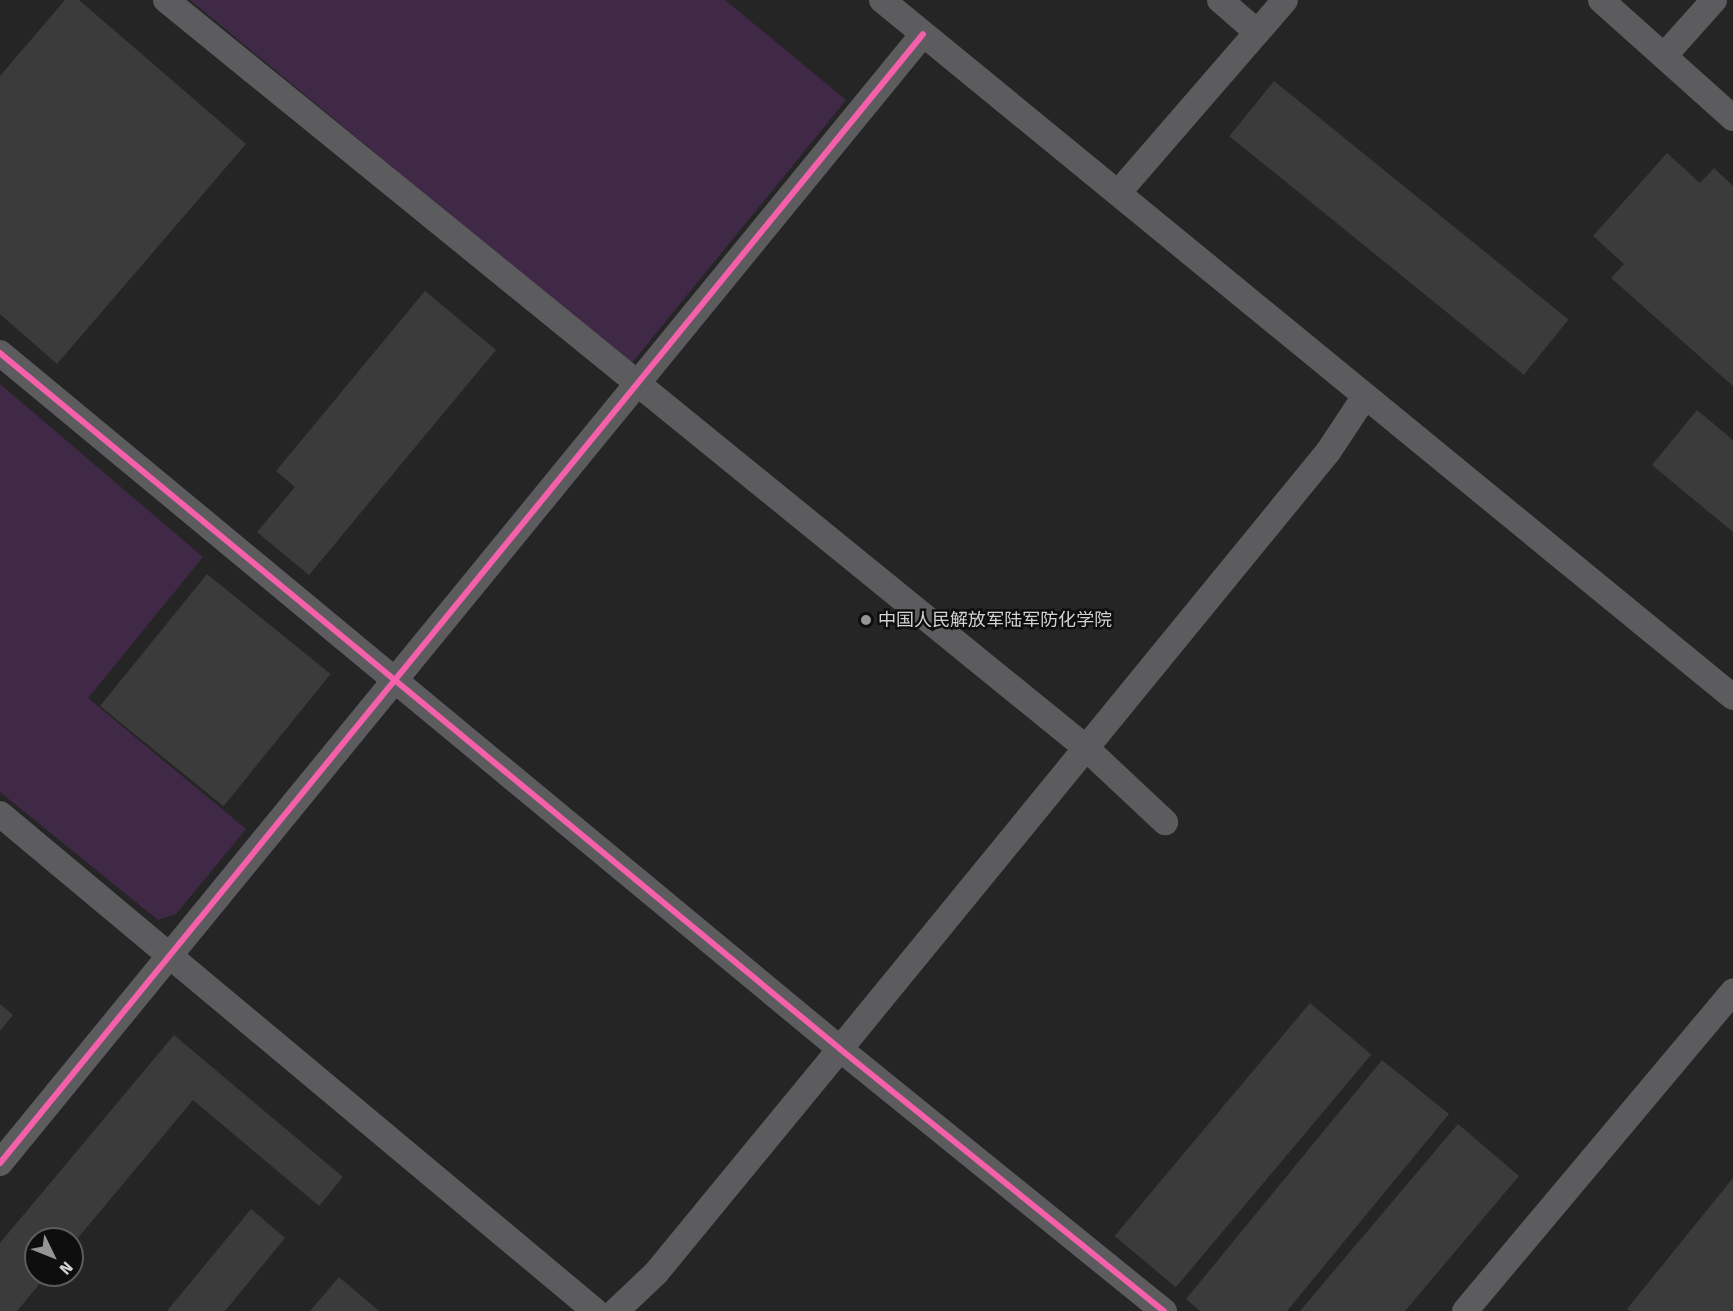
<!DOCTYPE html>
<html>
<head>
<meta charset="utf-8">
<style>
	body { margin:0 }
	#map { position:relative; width:1733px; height:1311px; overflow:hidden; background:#262526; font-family:"Fira Sans","Noto Sans SC",sans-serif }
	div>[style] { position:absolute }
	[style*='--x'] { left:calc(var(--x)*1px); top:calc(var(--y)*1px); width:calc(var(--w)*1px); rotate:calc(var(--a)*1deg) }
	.green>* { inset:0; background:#402946 }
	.building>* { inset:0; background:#3c3b3c; transform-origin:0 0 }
	.street>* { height:26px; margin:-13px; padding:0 13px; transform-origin:13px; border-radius:13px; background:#5c5b5d }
	.cycleway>* { height:6px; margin:-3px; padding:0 3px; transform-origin:3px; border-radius:3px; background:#f560ab }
	.dots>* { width:16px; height:16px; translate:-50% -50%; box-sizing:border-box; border:3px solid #0f0e0f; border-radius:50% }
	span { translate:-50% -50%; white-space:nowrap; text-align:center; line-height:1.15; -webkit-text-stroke:5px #0f0e0f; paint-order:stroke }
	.poi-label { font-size:18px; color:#d3d1d3 }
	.left { translate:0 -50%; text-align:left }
	.north { position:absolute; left:24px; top:1227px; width:60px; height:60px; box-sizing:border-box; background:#0f0e0f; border:2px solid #5d5c5d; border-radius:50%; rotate:133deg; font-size:16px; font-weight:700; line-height:24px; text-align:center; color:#d3d1d3 }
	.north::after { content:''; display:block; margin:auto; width:21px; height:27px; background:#969596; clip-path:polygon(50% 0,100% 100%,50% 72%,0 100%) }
</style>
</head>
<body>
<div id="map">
	<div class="green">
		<div style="clip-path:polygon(190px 0,725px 0,846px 100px,631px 364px)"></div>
		<div style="clip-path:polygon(0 384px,203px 557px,88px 698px,246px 829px,176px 914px,158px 920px,0 792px)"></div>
	</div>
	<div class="building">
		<div style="clip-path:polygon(65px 0,79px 0,246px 144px,57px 364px,0 314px,0 76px)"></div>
		<div style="left:1274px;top:81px;width:379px;height:71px;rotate:39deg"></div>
		<div style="clip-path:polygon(1667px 153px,1700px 183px,1714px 168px,1733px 186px,1733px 386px,1611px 278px,1624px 264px,1593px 236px)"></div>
		<div style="clip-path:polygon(425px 291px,496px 350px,309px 575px,257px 532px,295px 487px,276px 471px)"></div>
		<div style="clip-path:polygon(1697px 410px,1733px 440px,1733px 532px,1652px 465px)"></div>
		<div style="left:207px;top:574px;width:159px;height:170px;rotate:39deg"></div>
		<div style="left:1310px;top:1003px;width:80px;height:304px;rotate:40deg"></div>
		<div style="clip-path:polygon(0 1004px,13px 1015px,0 1031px)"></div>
		<div style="clip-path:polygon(174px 1035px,343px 1177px,319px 1206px,193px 1100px,72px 1245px,72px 1239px,36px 1239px,36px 1275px,47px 1275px,17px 1311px,0 1311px,0 1243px)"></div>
		<div style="clip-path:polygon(1382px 1060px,1449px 1114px,1287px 1311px,1200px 1311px,1186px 1299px)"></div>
		<div style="clip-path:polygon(1458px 1124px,1519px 1176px,1405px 1311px,1300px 1311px)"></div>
		<div style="clip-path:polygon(1733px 1178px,1733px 1311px,1630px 1311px,1627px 1309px)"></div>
		<div style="clip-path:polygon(251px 1209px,285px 1238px,225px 1311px,167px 1311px)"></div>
		<div style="clip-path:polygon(339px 1277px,379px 1311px,310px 1311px)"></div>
	</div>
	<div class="street">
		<div style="--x:166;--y:0;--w:1184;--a:39.11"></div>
		<div style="--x:1085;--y:747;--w:110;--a:43.2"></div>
		<div style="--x:882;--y:0;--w:1100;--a:39.32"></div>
		<div style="--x:1220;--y:0;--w:49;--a:40.9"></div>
		<div style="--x:1601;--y:0;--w:177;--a:41.8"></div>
		<div style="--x:1664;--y:56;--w:75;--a:-48.2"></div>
		<div style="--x:1118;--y:193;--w:255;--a:-49.1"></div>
		<div style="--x:0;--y:353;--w:1091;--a:39.64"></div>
		<div style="--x:840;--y:1049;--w:417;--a:39"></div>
		<div style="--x:0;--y:814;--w:775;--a:39.87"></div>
		<div style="--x:0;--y:1163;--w:1458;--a:-50.73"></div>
		<div style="--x:616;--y:1311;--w:55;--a:-43.5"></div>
		<div style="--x:656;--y:1273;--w:290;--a:-50.6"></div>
		<div style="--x:840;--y:1049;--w:771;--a:-50.74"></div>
		<div style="--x:1328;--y:452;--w:67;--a:-56.5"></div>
		<div style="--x:1465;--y:1311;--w:417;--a:-50"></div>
	</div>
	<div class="cycleway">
		<div style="--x:0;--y:353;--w:1091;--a:39.64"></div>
		<div style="--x:840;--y:1049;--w:417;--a:39"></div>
		<div style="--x:0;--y:1163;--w:1458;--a:-50.73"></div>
	</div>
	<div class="dots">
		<div style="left:866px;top:620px;background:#969596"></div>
	</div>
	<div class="poi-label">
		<span class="left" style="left:878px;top:620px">中国人民解放军陆军防化学院</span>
	</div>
	<div class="north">N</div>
</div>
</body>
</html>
